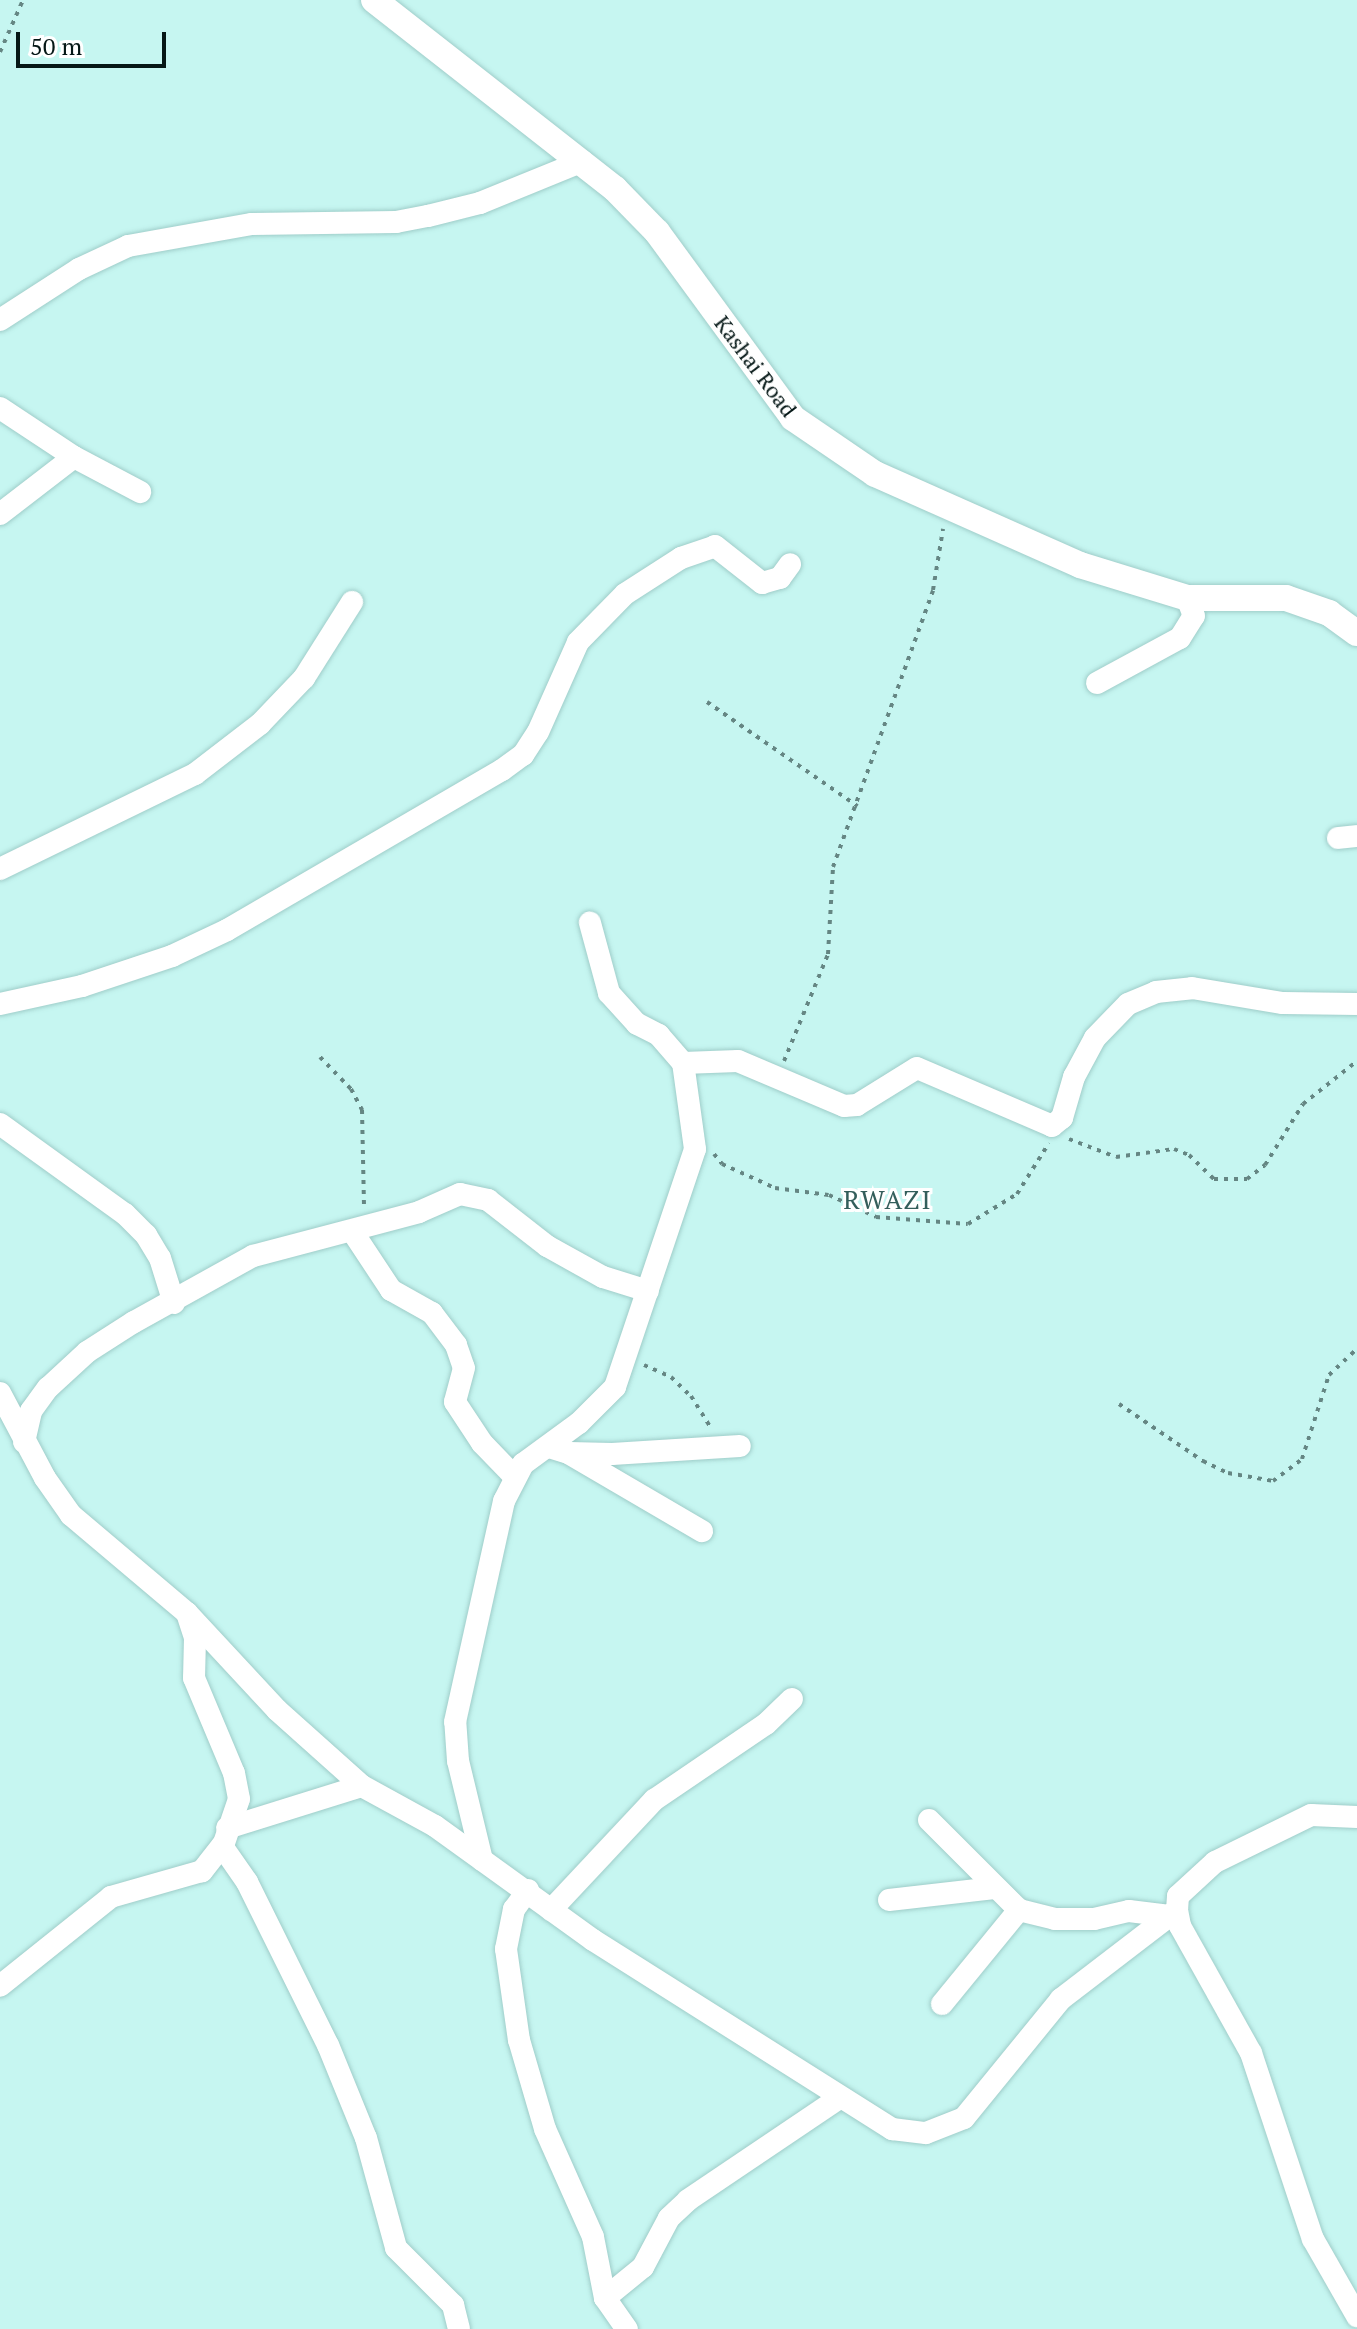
<!DOCTYPE html>
<html>
<head>
<meta charset="utf-8">
<style>
	body { margin:0 }
	#map { position:relative; width:1357px; height:2329px; overflow:hidden; background:#c6f6f1; font-family:"PT Serif",serif }
	div>[style] { position:absolute }
	[style*='--x'] { left:calc(var(--x)*1px); top:calc(var(--y)*1px); width:calc(var(--w)*1px); rotate:calc(var(--a)*1deg) }
	.path>* { height:4px; margin-top:-2px; transform-origin:0; background:repeating-linear-gradient(90deg,#658683 0 4px,transparent 0 10px) }
	.roads { filter:drop-shadow(0 0 2px #9fcdc9) drop-shadow(0 0 2px #9fcdc9) }
	.minor>* { height:22px; margin:-11px; padding:0 11px; transform-origin:11px; border-radius:11px; background:#fff }
	.tertiary>* { height:26px; margin:-13px; padding:0 13px; transform-origin:13px; border-radius:13px; background:#fff }
	span { translate:-50% -50%; white-space:nowrap; text-align:center; line-height:1.15; -webkit-text-stroke:6px #fff; paint-order:stroke }
	.street-label { font-size:22px; color:#051716 }
	.quarter-label { font-size:26px; color:#335e5b; letter-spacing:2px }
	.scale { position:absolute; left:16px; top:32px; width:150px; height:36px; box-sizing:border-box; border:4px solid #051716; border-top:0; padding-left:10px; font-size:24px; line-height:28px; white-space:nowrap; color:#051716; -webkit-text-stroke:6px #fff; paint-order:stroke }
</style>
</head>
<body>
<div id="map">
	<div class="path">
		<div style="--x:0;--y:52;--w:57;--a:-66.1"></div>
		<div style="--x:707;--y:702;--w:183;--a:34.7"></div>
		<div style="--x:320;--y:1057;--w:45;--a:45.9"></div>
		<div style="--x:351;--y:1089;--w:24;--a:62"></div>
		<div style="--x:362;--y:1110;--w:96;--a:88.8"></div>
		<div style="--x:784;--y:1061;--w:116;--a:-67.6"></div>
		<div style="--x:828;--y:954;--w:87;--a:-86.7"></div>
		<div style="--x:833;--y:867;--w:294;--a:-70.1"></div>
		<div style="--x:933;--y:590;--w:62;--a:-80.7"></div>
		<div style="--x:1069;--y:1139;--w:50;--a:21"></div>
		<div style="--x:1116;--y:1157;--w:59;--a:-7.9"></div>
		<div style="--x:1174;--y:1149;--w:16;--a:22"></div>
		<div style="--x:1189;--y:1155;--w:35;--a:44"></div>
		<div style="--x:1214;--y:1179;--w:33;--a:0"></div>
		<div style="--x:1247;--y:1179;--w:23;--a:-38"></div>
		<div style="--x:1265;--y:1165;--w:72;--a:-58.1"></div>
		<div style="--x:1303;--y:1104;--w:69;--a:-38.5"></div>
		<div style="--x:714;--y:1154;--w:13;--a:51"></div>
		<div style="--x:722;--y:1164;--w:58;--a:24.4"></div>
		<div style="--x:775;--y:1188;--w:54;--a:7.4"></div>
		<div style="--x:829;--y:1195;--w:52;--a:25.1"></div>
		<div style="--x:876;--y:1217;--w:92;--a:4.4"></div>
		<div style="--x:968;--y:1224;--w:57;--a:-31.5"></div>
		<div style="--x:1017;--y:1194;--w:60;--a:-57.9"></div>
		<div style="--x:644;--y:1365;--w:30;--a:24"></div>
		<div style="--x:671;--y:1377;--w:28;--a:44"></div>
		<div style="--x:691;--y:1396;--w:38;--a:58"></div>
		<div style="--x:1119;--y:1404;--w:102;--a:34.2"></div>
		<div style="--x:1203;--y:1461;--w:28;--a:26"></div>
		<div style="--x:1228;--y:1473;--w:46;--a:10.1"></div>
		<div style="--x:1273;--y:1481;--w:36;--a:-37"></div>
		<div style="--x:1302;--y:1459;--w:88;--a:-72.2"></div>
		<div style="--x:1329;--y:1375;--w:38;--a:-43"></div>
	</div>
	<div class="roads">
		<div class="minor">
			<div style="--x:0;--y:320;--w:94;--a:-32.8"></div>
			<div style="--x:79;--y:269;--w:54;--a:-25.1"></div>
			<div style="--x:128;--y:246;--w:126;--a:-10.1"></div>
			<div style="--x:252;--y:224;--w:144;--a:-0.8"></div>
			<div style="--x:396;--y:222;--w:33;--a:-11"></div>
			<div style="--x:428;--y:216;--w:54;--a:-14"></div>
			<div style="--x:480;--y:203;--w:111;--a:-22.2"></div>
			<div style="--x:0;--y:408;--w:89;--a:33.5"></div>
			<div style="--x:74;--y:457;--w:75;--a:27.9"></div>
			<div style="--x:0;--y:514;--w:93;--a:-37.6"></div>
			<div style="--x:1097;--y:683;--w:94;--a:-28.5"></div>
			<div style="--x:1180;--y:638;--w:26;--a:-58"></div>
			<div style="--x:1194;--y:616;--w:19;--a:-111"></div>
			<div style="--x:1338;--y:838;--w:19;--a:-6"></div>
			<div style="--x:0;--y:869;--w:217;--a:-26"></div>
			<div style="--x:195;--y:774;--w:82;--a:-37.6"></div>
			<div style="--x:260;--y:724;--w:64;--a:-46.3"></div>
			<div style="--x:304;--y:678;--w:90;--a:-57.7"></div>
			<div style="--x:0;--y:1004;--w:84;--a:-12.4"></div>
			<div style="--x:82;--y:986;--w:95;--a:-18.4"></div>
			<div style="--x:172;--y:956;--w:61;--a:-25.3"></div>
			<div style="--x:227;--y:930;--w:318;--a:-30.2"></div>
			<div style="--x:502;--y:770;--w:26;--a:-36"></div>
			<div style="--x:523;--y:755;--w:27;--a:-57"></div>
			<div style="--x:538;--y:732;--w:98;--a:-66"></div>
			<div style="--x:578;--y:642;--w:67;--a:-45.6"></div>
			<div style="--x:625;--y:594;--w:67;--a:-32.7"></div>
			<div style="--x:681;--y:558;--w:36;--a:-19"></div>
			<div style="--x:715;--y:546;--w:60;--a:38.2"></div>
			<div style="--x:762;--y:583;--w:19;--a:-16"></div>
			<div style="--x:780;--y:578;--w:17;--a:-54"></div>
			<div style="--x:683;--y:1063;--w:55;--a:-2.1"></div>
			<div style="--x:738;--y:1061;--w:115;--a:23"></div>
			<div style="--x:844;--y:1106;--w:13;--a:-4"></div>
			<div style="--x:857;--y:1105;--w:70;--a:-31.7"></div>
			<div style="--x:917;--y:1068;--w:147;--a:23.2"></div>
			<div style="--x:1052;--y:1126;--w:13;--a:-39"></div>
			<div style="--x:1062;--y:1118;--w:43;--a:-73.7"></div>
			<div style="--x:1074;--y:1077;--w:44;--a:-61.7"></div>
			<div style="--x:1095;--y:1038;--w:47;--a:-45.9"></div>
			<div style="--x:1128;--y:1004;--w:30;--a:-23"></div>
			<div style="--x:1156;--y:992;--w:36;--a:-6"></div>
			<div style="--x:1192;--y:988;--w:92;--a:9.4"></div>
			<div style="--x:1283;--y:1003;--w:74;--a:0.8"></div>
			<div style="--x:0;--y:1124;--w:154;--a:35.8"></div>
			<div style="--x:125;--y:1214;--w:30;--a:45"></div>
			<div style="--x:146;--y:1235;--w:27;--a:59"></div>
			<div style="--x:160;--y:1258;--w:47;--a:72.7"></div>
			<div style="--x:352;--y:1231;--w:71;--a:56.5"></div>
			<div style="--x:391;--y:1290;--w:47;--a:29.3"></div>
			<div style="--x:432;--y:1313;--w:40;--a:53"></div>
			<div style="--x:456;--y:1345;--w:24;--a:71"></div>
			<div style="--x:464;--y:1368;--w:35;--a:105"></div>
			<div style="--x:455;--y:1402;--w:49;--a:56.6"></div>
			<div style="--x:482;--y:1443;--w:46;--a:45.9"></div>
			<div style="--x:0;--y:1393;--w:96;--a:62.1"></div>
			<div style="--x:45;--y:1478;--w:45;--a:54.9"></div>
			<div style="--x:71;--y:1515;--w:152;--a:40.2"></div>
			<div style="--x:187;--y:1613;--w:26;--a:72"></div>
			<div style="--x:195;--y:1638;--w:40;--a:91.4"></div>
			<div style="--x:194;--y:1678;--w:103;--a:67.2"></div>
			<div style="--x:234;--y:1773;--w:26;--a:79"></div>
			<div style="--x:239;--y:1799;--w:46;--a:108.8"></div>
			<div style="--x:224;--y:1843;--w:36;--a:128"></div>
			<div style="--x:202;--y:1871;--w:95;--a:164.1"></div>
			<div style="--x:111;--y:1897;--w:142;--a:141.3"></div>
			<div style="--x:24;--y:1442;--w:32;--a:-77"></div>
			<div style="--x:31;--y:1411;--w:29;--a:-54"></div>
			<div style="--x:48;--y:1388;--w:53;--a:-42.7"></div>
			<div style="--x:87;--y:1352;--w:56;--a:-32.6"></div>
			<div style="--x:134;--y:1322;--w:136;--a:-29"></div>
			<div style="--x:253;--y:1256;--w:172;--a:-14.8"></div>
			<div style="--x:419;--y:1212;--w:45;--a:-23.7"></div>
			<div style="--x:460;--y:1194;--w:29;--a:12"></div>
			<div style="--x:488;--y:1200;--w:75;--a:37.9"></div>
			<div style="--x:547;--y:1246;--w:64;--a:29"></div>
			<div style="--x:603;--y:1277;--w:47;--a:17.3"></div>
			<div style="--x:549;--y:1447;--w:21;--a:17"></div>
			<div style="--x:569;--y:1453;--w:43;--a:1.3"></div>
			<div style="--x:612;--y:1454;--w:128;--a:-3.6"></div>
			<div style="--x:570;--y:1454;--w:153;--a:30.3"></div>
			<div style="--x:187;--y:1613;--w:132;--a:47.1"></div>
			<div style="--x:277;--y:1710;--w:114;--a:41.8"></div>
			<div style="--x:362;--y:1786;--w:83;--a:28.7"></div>
			<div style="--x:435;--y:1826;--w:195;--a:35.8"></div>
			<div style="--x:593;--y:1940;--w:354;--a:32.3"></div>
			<div style="--x:892;--y:2129;--w:34;--a:7"></div>
			<div style="--x:926;--y:2133;--w:41;--a:-21.5"></div>
			<div style="--x:964;--y:2118;--w:154;--a:-50.8"></div>
			<div style="--x:1061;--y:1999;--w:146;--a:-37.5"></div>
			<div style="--x:1357;--y:1817;--w:46;--a:-177.5"></div>
			<div style="--x:1311;--y:1815;--w:107;--a:153.9"></div>
			<div style="--x:1215;--y:1862;--w:50;--a:137.4"></div>
			<div style="--x:1178;--y:1896;--w:14;--a:94"></div>
			<div style="--x:1177;--y:1910;--w:16;--a:79"></div>
			<div style="--x:1180;--y:1926;--w:145;--a:60.8"></div>
			<div style="--x:1251;--y:2053;--w:196;--a:71.6"></div>
			<div style="--x:1313;--y:2239;--w:89;--a:60.3"></div>
			<div style="--x:929;--y:1820;--w:127;--a:45"></div>
			<div style="--x:1019;--y:1910;--w:37;--a:14"></div>
			<div style="--x:1055;--y:1919;--w:39;--a:0"></div>
			<div style="--x:1094;--y:1919;--w:36;--a:-13"></div>
			<div style="--x:1129;--y:1911;--w:39;--a:7"></div>
			<div style="--x:227;--y:1828;--w:141;--a:-17.3"></div>
			<div style="--x:222;--y:1846;--w:44;--a:55.2"></div>
			<div style="--x:247;--y:1882;--w:182;--a:63.6"></div>
			<div style="--x:328;--y:2045;--w:100;--a:67.8"></div>
			<div style="--x:366;--y:2138;--w:114;--a:74.7"></div>
			<div style="--x:396;--y:2248;--w:81;--a:45"></div>
			<div style="--x:453;--y:2305;--w:25;--a:76"></div>
			<div style="--x:482;--y:1860;--w:102;--a:-103.6"></div>
			<div style="--x:458;--y:1761;--w:39;--a:-94"></div>
			<div style="--x:455;--y:1722;--w:226;--a:-77.5"></div>
			<div style="--x:504;--y:1501;--w:42;--a:-62.8"></div>
			<div style="--x:523;--y:1464;--w:69;--a:-36.2"></div>
			<div style="--x:579;--y:1423;--w:51;--a:-45"></div>
			<div style="--x:615;--y:1387;--w:251;--a:-71.4"></div>
			<div style="--x:695;--y:1149;--w:87;--a:-97.9"></div>
			<div style="--x:683;--y:1063;--w:37;--a:-131"></div>
			<div style="--x:659;--y:1035;--w:25;--a:-153"></div>
			<div style="--x:637;--y:1024;--w:42;--a:-132.1"></div>
			<div style="--x:609;--y:993;--w:73;--a:-105.2"></div>
			<div style="--x:528;--y:1890;--w:24;--a:126"></div>
			<div style="--x:514;--y:1909;--w:41;--a:101.3"></div>
			<div style="--x:506;--y:1949;--w:92;--a:81.9"></div>
			<div style="--x:519;--y:2040;--w:93;--a:73.7"></div>
			<div style="--x:545;--y:2129;--w:118;--a:66"></div>
			<div style="--x:593;--y:2237;--w:62;--a:78.9"></div>
			<div style="--x:605;--y:2298;--w:38;--a:55"></div>
			<div style="--x:889;--y:1900;--w:106;--a:-6.5"></div>
			<div style="--x:551;--y:1910;--w:151;--a:-46.9"></div>
			<div style="--x:654;--y:1800;--w:135;--a:-34.2"></div>
			<div style="--x:766;--y:1724;--w:36;--a:-44"></div>
			<div style="--x:942;--y:2004;--w:122;--a:-50.7"></div>
			<div style="--x:605;--y:2298;--w:49;--a:-39.2"></div>
			<div style="--x:643;--y:2267;--w:55;--a:-62"></div>
			<div style="--x:669;--y:2218;--w:26;--a:-43"></div>
			<div style="--x:688;--y:2200;--w:182;--a:-34"></div>
		</div>
		<div class="tertiary">
			<div style="--x:374;--y:0;--w:306;--a:38.1"></div>
			<div style="--x:615;--y:189;--w:60;--a:45.7"></div>
			<div style="--x:657;--y:232;--w:230;--a:53.8"></div>
			<div style="--x:793;--y:418;--w:99;--a:34.3"></div>
			<div style="--x:875;--y:474;--w:224;--a:23.9"></div>
			<div style="--x:1080;--y:565;--w:112;--a:17.1"></div>
			<div style="--x:1187;--y:598;--w:99;--a:0"></div>
			<div style="--x:1286;--y:598;--w:46;--a:19.2"></div>
			<div style="--x:1329;--y:613;--w:34;--a:36"></div>
		</div>
	</div>
	<div class="street-label">
		<span style="left:756px;top:366px;rotate:53deg">Kashai Road</span>
	</div>
	<div class="quarter-label">
		<span style="left:888px;top:1200px">RWAZI</span>
	</div>
	<div class="scale">50 m</div>
</div>
</body>
</html>
